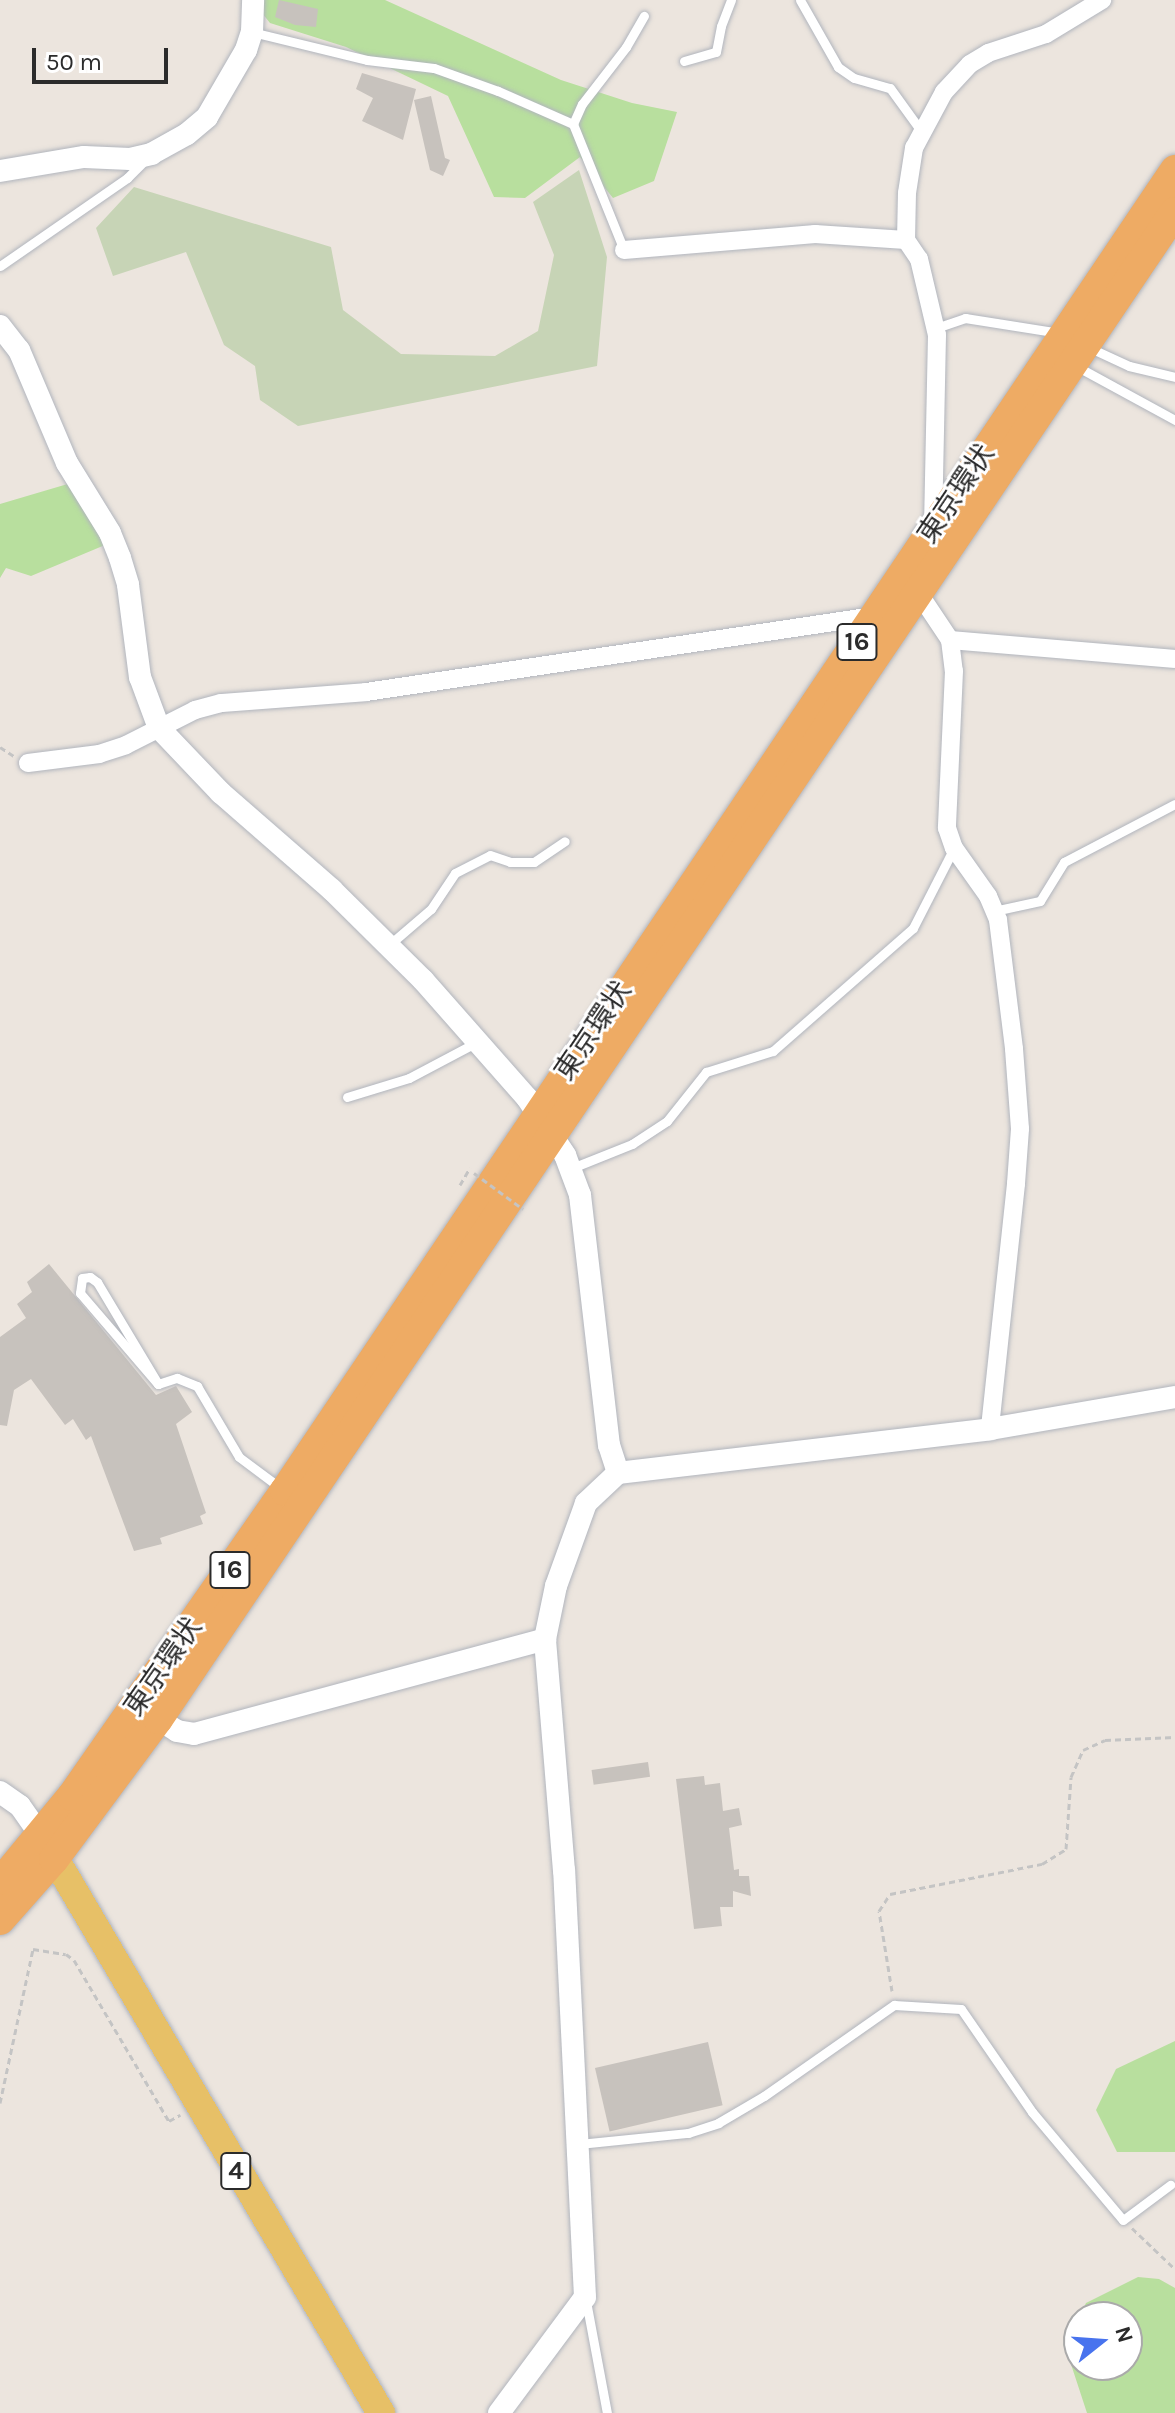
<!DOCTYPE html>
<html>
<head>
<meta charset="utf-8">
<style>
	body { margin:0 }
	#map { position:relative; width:1175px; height:2413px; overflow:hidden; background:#ece5de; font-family:Karla,"Noto Sans JP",sans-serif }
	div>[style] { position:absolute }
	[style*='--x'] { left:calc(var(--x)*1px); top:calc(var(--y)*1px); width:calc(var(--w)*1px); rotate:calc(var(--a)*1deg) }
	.green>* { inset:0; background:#b8df9e }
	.cemetery>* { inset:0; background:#c7d4b6 }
	.building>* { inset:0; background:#c7c2bd; transform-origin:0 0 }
	.path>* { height:3px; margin-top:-1.5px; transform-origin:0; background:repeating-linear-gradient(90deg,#c4c4c4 0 6px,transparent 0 10px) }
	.roads { filter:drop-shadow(0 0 2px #b1b5bd) drop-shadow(0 0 2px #b1b5bd) }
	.service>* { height:9px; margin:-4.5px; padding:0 4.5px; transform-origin:4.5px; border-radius:4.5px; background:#fff }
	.minor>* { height:18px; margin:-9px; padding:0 9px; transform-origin:9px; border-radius:9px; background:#fff }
	.tertiary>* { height:22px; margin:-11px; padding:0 11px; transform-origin:11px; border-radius:11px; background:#fff }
	.primary>* { height:28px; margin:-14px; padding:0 14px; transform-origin:14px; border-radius:14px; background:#e7c067 }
	.trunk>* { height:30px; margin:-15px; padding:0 15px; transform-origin:15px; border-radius:15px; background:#eeab64 }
	.path-bridge>* { height:3px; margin-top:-1.5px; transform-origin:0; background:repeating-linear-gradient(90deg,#c4c4c4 0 6px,transparent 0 10px) }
	span { translate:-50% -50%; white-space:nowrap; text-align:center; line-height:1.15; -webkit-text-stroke:6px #fff; paint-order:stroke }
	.shield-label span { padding:2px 6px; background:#fff; border:2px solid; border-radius:6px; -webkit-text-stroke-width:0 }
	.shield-label { font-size:26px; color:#2b2b2b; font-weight:700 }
	.street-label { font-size:28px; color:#2b2b2b }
	.north { position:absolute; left:1063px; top:2301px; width:80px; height:80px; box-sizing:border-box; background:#fff; border:2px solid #aaa; border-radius:50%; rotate:73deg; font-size:22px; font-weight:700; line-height:32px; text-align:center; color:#2b2b2b }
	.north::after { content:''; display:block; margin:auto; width:28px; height:36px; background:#4873ee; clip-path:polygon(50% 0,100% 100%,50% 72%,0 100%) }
	.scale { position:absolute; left:32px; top:48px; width:136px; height:36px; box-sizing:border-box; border:4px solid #2b2b2b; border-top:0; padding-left:10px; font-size:24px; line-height:28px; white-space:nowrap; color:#2b2b2b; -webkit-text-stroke:6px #fff; paint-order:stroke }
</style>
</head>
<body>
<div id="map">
	<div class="green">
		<div style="clip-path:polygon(262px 0,385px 0,561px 80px,632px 103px,677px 112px,654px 181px,613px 198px,580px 157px,525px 198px,494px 197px,448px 96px,346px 47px,270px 23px,262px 13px)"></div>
		<div style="clip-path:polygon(71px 483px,105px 545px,31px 576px,6px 568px,0 578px,0 504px)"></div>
		<div style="clip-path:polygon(1175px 2041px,1175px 2152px,1117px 2152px,1096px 2110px,1116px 2069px)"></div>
		<div style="clip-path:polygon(1138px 2277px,1159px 2279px,1175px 2288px,1175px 2413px,1087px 2413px,1065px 2346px,1079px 2318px,1079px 2365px,1127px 2365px,1127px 2317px,1079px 2317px,1086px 2303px)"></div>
	</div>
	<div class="cemetery">
		<div style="clip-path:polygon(579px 170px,607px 257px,597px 366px,298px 426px,260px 400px,255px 366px,224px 345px,186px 252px,113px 276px,96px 228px,134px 187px,331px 247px,343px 310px,401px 354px,495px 356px,538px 331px,554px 255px,533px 202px)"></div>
	</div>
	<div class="building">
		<div style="clip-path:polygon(279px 0,318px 9px,316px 27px,295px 25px,275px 17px)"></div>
		<div style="clip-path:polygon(362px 73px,416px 89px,403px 140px,362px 121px,373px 98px,356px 89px)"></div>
		<div style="clip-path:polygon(431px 96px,445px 158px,450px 160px,443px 176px,430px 170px,414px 100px)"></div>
		<div style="clip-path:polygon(49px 1264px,156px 1395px,176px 1386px,192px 1412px,176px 1424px,206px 1513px,200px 1516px,203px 1524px,160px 1538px,162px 1544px,134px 1551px,91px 1436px,86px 1440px,73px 1419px,65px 1425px,31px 1379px,14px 1390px,7px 1426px,0 1425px,0 1337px,26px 1318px,17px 1304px,32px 1292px,27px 1282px)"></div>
		<div style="left:648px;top:1762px;width:15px;height:57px;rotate:82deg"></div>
		<div style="clip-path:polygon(704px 1776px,705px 1785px,720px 1783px,723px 1811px,739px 1808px,742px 1825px,729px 1828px,734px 1870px,739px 1869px,739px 1876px,749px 1876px,751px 1896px,733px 1891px,733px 1907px,720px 1907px,722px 1926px,694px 1929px,676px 1779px)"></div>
		<div style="left:708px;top:2042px;width:65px;height:116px;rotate:77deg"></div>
	</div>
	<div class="path">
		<div style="--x:0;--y:747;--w:17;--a:33"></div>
		<div style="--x:460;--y:1185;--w:20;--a:-60"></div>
		<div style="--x:892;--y:1991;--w:81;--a:-99.2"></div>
		<div style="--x:879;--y:1911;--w:20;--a:-57"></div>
		<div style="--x:890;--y:1894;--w:155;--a:-11.2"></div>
		<div style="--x:1042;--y:1864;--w:28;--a:-32"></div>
		<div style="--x:1066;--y:1849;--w:72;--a:-86"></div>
		<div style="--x:1071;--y:1777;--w:30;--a:-66"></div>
		<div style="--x:1083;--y:1750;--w:24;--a:-24"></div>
		<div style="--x:1105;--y:1740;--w:70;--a:-2.5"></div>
		<div style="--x:0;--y:2103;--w:157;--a:-77.9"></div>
		<div style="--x:33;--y:1949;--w:33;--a:9"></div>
		<div style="--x:66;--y:1954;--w:10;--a:37"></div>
		<div style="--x:74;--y:1960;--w:187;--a:59.5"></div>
		<div style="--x:169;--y:2121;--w:13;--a:-29"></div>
		<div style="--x:1132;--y:2228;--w:59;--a:43.6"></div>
	</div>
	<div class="roads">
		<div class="service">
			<div style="--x:800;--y:0;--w:77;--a:60.4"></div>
			<div style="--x:838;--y:67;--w:19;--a:35"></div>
			<div style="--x:854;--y:78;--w:37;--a:16"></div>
			<div style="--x:890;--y:88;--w:53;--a:54.2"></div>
			<div style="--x:252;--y:32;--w:118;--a:13.7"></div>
			<div style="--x:367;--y:60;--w:67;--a:6.8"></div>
			<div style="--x:434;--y:68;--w:68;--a:19.8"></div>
			<div style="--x:498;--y:91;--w:82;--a:23.7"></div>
			<div style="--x:573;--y:124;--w:136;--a:68"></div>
			<div style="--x:684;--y:61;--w:33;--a:-16"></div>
			<div style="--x:716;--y:52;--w:26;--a:-79"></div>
			<div style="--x:721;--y:26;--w:28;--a:-69"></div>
			<div style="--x:573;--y:124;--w:22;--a:-66"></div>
			<div style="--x:582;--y:104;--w:72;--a:-52.3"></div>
			<div style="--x:626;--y:47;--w:36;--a:-60"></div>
			<div style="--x:0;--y:266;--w:155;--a:-34.7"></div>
			<div style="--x:127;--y:178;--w:23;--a:-45"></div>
			<div style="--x:936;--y:328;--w:31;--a:-19"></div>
			<div style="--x:965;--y:318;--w:96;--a:9"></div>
			<div style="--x:1088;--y:347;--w:45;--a:24.9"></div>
			<div style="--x:1129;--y:366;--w:47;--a:13.4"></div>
			<div style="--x:1076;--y:366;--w:113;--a:28.6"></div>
			<div style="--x:994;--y:911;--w:47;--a:-12.3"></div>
			<div style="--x:1040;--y:901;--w:46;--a:-58.4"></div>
			<div style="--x:1064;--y:862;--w:125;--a:-27.6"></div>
			<div style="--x:389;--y:945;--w:55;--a:-40.6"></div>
			<div style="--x:431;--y:909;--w:43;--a:-56.3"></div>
			<div style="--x:455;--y:873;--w:39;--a:-27"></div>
			<div style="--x:490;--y:855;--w:21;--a:19"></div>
			<div style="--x:510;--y:862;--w:24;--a:0"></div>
			<div style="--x:534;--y:862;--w:37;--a:-34"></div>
			<div style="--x:347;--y:1097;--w:65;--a:-17"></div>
			<div style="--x:409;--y:1078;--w:77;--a:-27.9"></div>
			<div style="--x:572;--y:1168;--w:65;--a:-21.8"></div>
			<div style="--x:632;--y:1144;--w:42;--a:-33.3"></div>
			<div style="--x:667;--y:1121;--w:63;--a:-51.5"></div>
			<div style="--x:706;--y:1072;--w:70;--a:-17.4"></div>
			<div style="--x:773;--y:1051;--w:186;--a:-41.3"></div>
			<div style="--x:913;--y:928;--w:90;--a:-62.9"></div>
			<div style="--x:90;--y:1277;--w:9;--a:36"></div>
			<div style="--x:97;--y:1282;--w:119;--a:59.1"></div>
			<div style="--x:158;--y:1384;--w:120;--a:-130.6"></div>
			<div style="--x:80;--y:1293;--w:15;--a:-82"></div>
			<div style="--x:82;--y:1278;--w:8;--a:-7"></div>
			<div style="--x:158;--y:1384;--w:20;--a:-18"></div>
			<div style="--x:177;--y:1378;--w:22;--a:22"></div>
			<div style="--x:197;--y:1386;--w:82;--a:59.4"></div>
			<div style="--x:239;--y:1457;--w:54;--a:36.7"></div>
			<div style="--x:579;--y:2144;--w:110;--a:-5.8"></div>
			<div style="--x:688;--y:2133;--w:32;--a:-18"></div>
			<div style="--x:718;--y:2123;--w:53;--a:-30.4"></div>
			<div style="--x:764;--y:2096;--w:159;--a:-35"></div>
			<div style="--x:894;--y:2005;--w:67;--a:3.4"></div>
			<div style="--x:961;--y:2009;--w:125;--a:55.4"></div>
			<div style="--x:1032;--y:2112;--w:141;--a:49.9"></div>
			<div style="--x:1123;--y:2220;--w:59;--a:-36.7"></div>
			<div style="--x:586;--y:2301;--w:114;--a:79.4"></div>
		</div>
		<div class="minor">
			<div style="--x:906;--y:240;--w:47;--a:-88.8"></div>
			<div style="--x:907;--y:193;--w:46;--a:-81.2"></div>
			<div style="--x:914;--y:148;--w:64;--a:-61.8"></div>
			<div style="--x:944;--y:92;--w:38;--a:-47"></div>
			<div style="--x:970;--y:64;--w:21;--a:-31"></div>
			<div style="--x:988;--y:53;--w:61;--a:-18.1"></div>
			<div style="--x:1046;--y:34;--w:66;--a:-31.3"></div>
			<div style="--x:624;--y:250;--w:192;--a:-4.8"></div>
			<div style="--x:815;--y:234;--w:91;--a:3.8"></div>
			<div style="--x:906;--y:240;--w:23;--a:56"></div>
			<div style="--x:919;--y:259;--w:78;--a:76.7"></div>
			<div style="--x:937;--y:335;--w:191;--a:91.2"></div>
			<div style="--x:918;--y:592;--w:58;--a:56.3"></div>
			<div style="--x:950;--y:640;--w:31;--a:83"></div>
			<div style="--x:954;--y:671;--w:157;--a:92.6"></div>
			<div style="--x:947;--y:828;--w:21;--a:71"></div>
			<div style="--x:954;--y:848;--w:59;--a:54.7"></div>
			<div style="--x:988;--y:896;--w:26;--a:67"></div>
			<div style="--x:998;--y:920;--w:130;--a:82.9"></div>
			<div style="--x:1014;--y:1049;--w:80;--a:85.7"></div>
			<div style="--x:1020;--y:1129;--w:55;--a:94.2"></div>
			<div style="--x:1016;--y:1184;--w:246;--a:96.1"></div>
			<div style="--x:950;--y:640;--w:226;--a:4.8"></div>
			<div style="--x:28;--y:763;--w:72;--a:-7.2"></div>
			<div style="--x:99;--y:754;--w:28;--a:-18"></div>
			<div style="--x:126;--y:745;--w:77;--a:-26.9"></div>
			<div style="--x:195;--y:710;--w:27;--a:-15"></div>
			<div style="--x:221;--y:703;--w:145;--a:-4.3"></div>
			<div style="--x:366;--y:692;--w:514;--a:-8.51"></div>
		</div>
		<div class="tertiary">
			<div style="--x:0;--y:171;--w:85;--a:-9.5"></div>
			<div style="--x:84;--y:157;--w:46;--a:2.5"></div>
			<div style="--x:130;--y:159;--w:22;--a:-13"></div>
			<div style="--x:151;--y:154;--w:41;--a:-29.1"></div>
			<div style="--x:187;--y:134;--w:26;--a:-40"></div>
			<div style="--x:207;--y:117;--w:78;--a:-59.8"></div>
			<div style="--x:246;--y:50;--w:19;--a:-72"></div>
			<div style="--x:252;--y:32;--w:32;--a:-88"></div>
			<div style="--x:0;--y:326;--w:31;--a:52"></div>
			<div style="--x:19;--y:350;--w:123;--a:67"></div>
			<div style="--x:67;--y:463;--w:82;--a:58.4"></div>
			<div style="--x:110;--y:533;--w:27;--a:68"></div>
			<div style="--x:120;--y:558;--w:28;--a:73"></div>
			<div style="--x:128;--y:585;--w:93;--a:82.6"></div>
			<div style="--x:140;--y:677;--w:54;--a:69.6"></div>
			<div style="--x:159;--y:728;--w:90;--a:46.4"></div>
			<div style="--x:221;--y:793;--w:147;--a:41.1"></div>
			<div style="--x:332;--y:890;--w:128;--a:44.7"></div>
			<div style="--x:423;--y:980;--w:157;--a:48.6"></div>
			<div style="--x:527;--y:1098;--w:69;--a:56.3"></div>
			<div style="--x:565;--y:1155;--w:43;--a:69.4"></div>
			<div style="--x:580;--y:1195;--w:252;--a:83.4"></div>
			<div style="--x:609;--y:1445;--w:29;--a:72"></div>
			<div style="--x:158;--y:1719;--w:22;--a:32"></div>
			<div style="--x:177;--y:1731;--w:17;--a:10"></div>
			<div style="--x:194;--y:1734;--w:364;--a:-15.1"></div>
			<div style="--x:0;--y:1792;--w:24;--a:35"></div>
			<div style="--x:20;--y:1806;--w:37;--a:55"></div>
			<div style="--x:499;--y:2413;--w:144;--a:-53.4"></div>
			<div style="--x:585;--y:2297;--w:427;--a:-92.8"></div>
			<div style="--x:564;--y:1871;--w:233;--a:-94.7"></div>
			<div style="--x:545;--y:1639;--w:54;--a:-78.3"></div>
			<div style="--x:556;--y:1586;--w:88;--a:-70.1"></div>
			<div style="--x:586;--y:1503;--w:44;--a:-43.2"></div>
			<div style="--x:618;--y:1473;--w:375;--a:-6.7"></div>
			<div style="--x:990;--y:1429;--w:188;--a:-9.8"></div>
		</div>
		<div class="primary">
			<div style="--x:44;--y:1840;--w:665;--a:59.54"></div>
		</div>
		<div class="trunk">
			<div style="--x:0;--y:1883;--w:113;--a:-50.4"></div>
			<div style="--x:72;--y:1796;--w:372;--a:-55.1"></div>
			<div style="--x:285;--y:1491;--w:1593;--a:-56.03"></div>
			<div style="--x:0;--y:1920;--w:81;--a:-48.5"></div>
			<div style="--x:54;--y:1859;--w:174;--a:-53.4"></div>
			<div style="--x:158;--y:1719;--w:1818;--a:-55.99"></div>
		</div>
	</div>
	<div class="path-bridge">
		<div style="--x:474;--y:1173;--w:61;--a:36.3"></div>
	</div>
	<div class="shield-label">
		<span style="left:857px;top:642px">16</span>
		<span style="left:230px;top:1570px">16</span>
		<span style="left:236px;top:2171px">4</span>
	</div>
	<div class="street-label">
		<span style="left:956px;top:494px;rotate:-56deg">東京環状</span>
		<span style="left:593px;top:1031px;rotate:-56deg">東京環状</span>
		<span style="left:163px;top:1667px;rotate:-55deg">東京環状</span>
	</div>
	<div class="north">N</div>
	<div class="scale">50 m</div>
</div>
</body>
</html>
